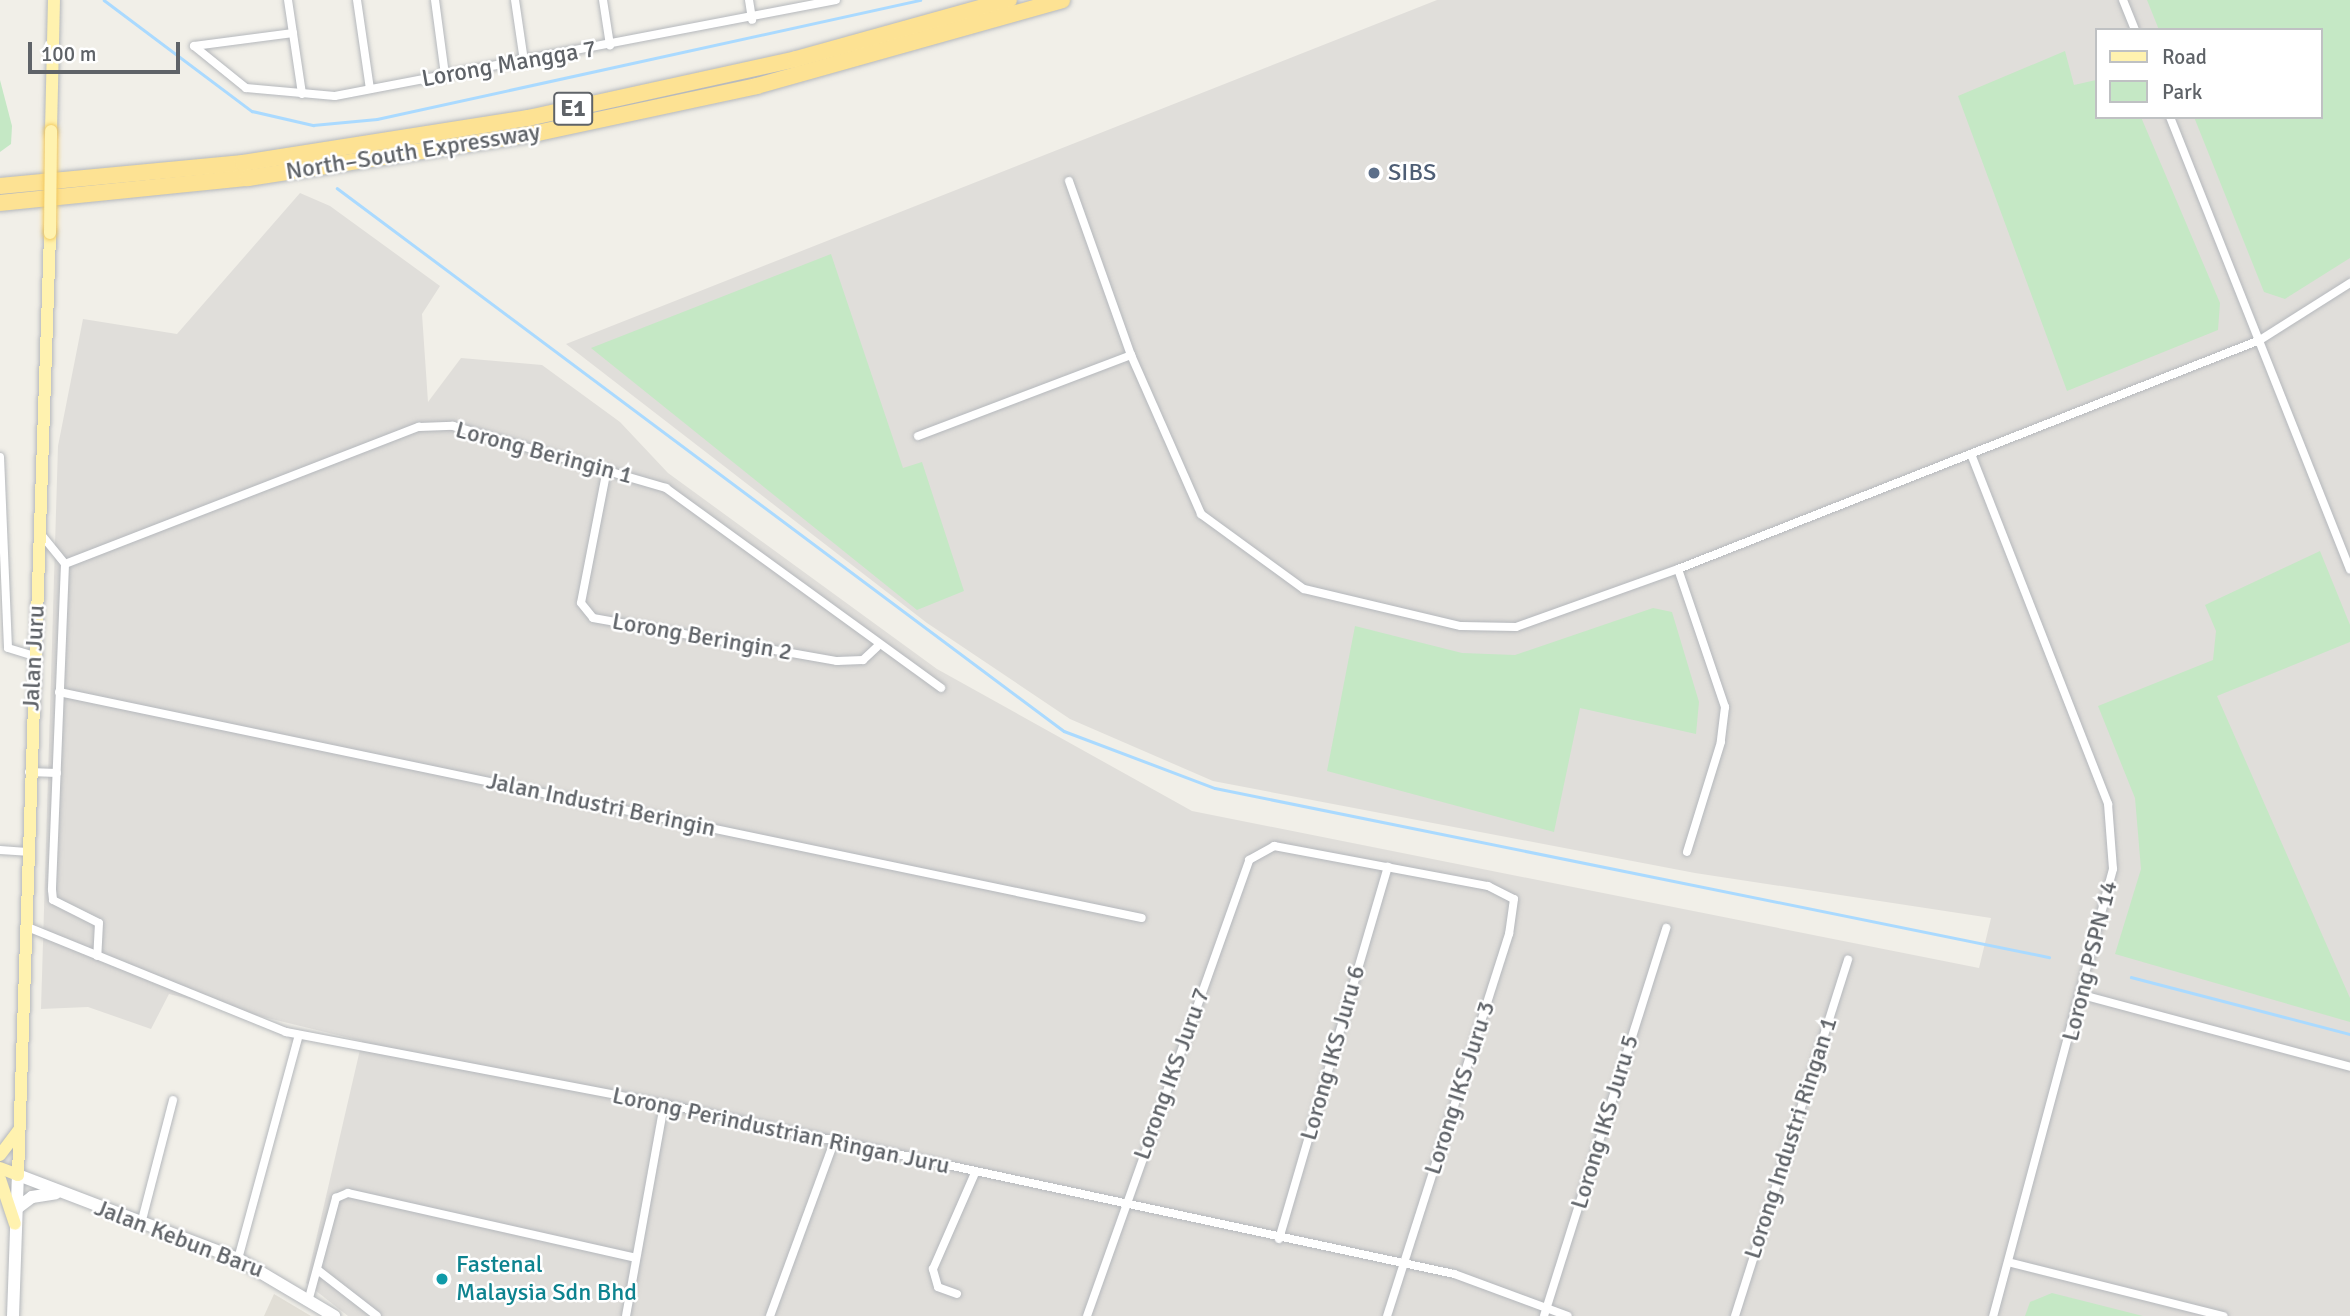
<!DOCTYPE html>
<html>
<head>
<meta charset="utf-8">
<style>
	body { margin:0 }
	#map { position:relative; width:2350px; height:1316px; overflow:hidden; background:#f1efe8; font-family:Signika,sans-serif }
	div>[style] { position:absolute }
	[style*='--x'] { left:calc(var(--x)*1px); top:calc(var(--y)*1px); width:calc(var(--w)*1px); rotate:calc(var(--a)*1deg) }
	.industrial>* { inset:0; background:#e0deda }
	.education>* { inset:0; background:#e1ded6 }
	.green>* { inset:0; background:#c5e8c5 }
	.stream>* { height:2.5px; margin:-1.25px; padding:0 1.25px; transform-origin:1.25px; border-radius:1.25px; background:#aadaff }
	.roads { filter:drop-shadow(0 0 2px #b5b8bc) drop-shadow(0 0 2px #b5b8bc) }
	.street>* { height:8px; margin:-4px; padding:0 4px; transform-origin:4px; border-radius:4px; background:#fff }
	.secondary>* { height:12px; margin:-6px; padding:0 6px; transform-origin:6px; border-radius:6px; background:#fff }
	.primary>* { height:12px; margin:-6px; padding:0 6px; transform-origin:6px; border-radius:6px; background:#fff2af }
	.highway>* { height:16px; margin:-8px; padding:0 8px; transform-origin:8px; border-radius:8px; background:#fde293 }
	.bridges { filter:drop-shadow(0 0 2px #f2c960) drop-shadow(0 0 2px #f2c960) }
	.primary-bridge>* { height:12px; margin:-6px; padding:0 6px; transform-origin:6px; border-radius:6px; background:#fff2af }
	.dots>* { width:19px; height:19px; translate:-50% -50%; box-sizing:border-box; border:4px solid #fff; border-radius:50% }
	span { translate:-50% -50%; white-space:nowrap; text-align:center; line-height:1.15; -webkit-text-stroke:5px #fff; paint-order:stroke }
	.shield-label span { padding:2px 5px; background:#fff; border:2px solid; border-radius:5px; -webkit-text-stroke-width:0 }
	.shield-label { font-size:23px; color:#5f6368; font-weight:700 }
	.street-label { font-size:24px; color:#5f6368 }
	.service-label { font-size:24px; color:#4e5e75 }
	.left { translate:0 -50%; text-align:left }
	.culture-label { font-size:24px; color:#0d838f }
	.legend { position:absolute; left:2095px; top:28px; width:228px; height:91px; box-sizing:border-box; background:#fff; border:2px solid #bfc1c3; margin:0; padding:9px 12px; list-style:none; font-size:21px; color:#5f6368 }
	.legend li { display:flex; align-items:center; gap:14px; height:35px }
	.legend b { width:35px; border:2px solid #bfc1c3 }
	.scale { position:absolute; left:28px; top:42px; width:152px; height:32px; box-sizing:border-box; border:4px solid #5f6368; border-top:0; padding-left:9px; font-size:21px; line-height:24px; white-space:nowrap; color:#5f6368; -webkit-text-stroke:5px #fff; paint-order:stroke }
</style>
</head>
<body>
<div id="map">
	<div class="industrial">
		<div style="clip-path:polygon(evenodd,1437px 0,2350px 0,2350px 1316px,348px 1316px,306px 1283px,362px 1041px,169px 994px,151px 1029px,88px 1007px,41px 1009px,58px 446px,83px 319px,177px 334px,300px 193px,330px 206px,440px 286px,422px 314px,428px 402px,461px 358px,542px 365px,620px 422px,668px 473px,937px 669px,1192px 811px,1979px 968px,1991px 918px,1695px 873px,1213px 781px,1070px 719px,927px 623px,566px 344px,1437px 0,2096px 30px,2320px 30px,2320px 117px,2096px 117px,2096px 30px)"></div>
	</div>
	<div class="education">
		<div style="clip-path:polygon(274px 1294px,311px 1316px,264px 1316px)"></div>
	</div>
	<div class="green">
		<div style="clip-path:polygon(2147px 0,2350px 0,2350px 258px,2285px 299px,2264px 292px,2194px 117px,2320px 117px,2320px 30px,2159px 30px)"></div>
		<div style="clip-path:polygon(2065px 51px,2074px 85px,2096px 80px,2096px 117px,2141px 117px,2220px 303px,2218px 330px,2067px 391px,1958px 96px)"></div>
		<div style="clip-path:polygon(0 80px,12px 126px,11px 144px,0 152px)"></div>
		<div style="clip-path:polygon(831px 254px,903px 468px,922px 462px,964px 591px,917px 610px,591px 348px)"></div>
		<div style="clip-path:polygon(2320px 551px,2350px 625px,2350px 642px,2217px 696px,2350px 998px,2350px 1022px,2115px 954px,2141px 869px,2135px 798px,2098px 706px,2213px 660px,2216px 631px,2205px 605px)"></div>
		<div style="clip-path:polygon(1653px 608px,1672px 612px,1699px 702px,1696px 734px,1580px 708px,1554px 832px,1327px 771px,1355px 626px,1462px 653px,1515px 655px)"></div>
		<div style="clip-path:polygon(2052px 1293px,2143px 1316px,2025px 1316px,2030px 1302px)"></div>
	</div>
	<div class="stream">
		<div style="--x:104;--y:0;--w:185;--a:36.9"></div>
		<div style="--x:252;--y:111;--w:63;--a:12.9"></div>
		<div style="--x:313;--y:125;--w:64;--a:-5.4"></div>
		<div style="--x:377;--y:119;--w:556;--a:-12.36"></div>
		<div style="--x:337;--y:188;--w:907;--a:36.76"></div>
		<div style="--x:1064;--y:731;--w:161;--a:20.7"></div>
		<div style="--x:1215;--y:788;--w:851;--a:11.46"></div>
		<div style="--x:2131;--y:977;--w:226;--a:14.6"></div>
	</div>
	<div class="roads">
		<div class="street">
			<div style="--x:288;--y:0;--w:95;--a:81.5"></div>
			<div style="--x:357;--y:0;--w:90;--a:81.7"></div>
			<div style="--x:435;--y:0;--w:76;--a:82.4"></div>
			<div style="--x:515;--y:0;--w:62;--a:81.6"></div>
			<div style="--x:603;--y:0;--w:46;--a:81.2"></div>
			<div style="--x:749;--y:0;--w:20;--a:81"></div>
			<div style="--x:2123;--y:0;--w:32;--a:68"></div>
			<div style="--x:194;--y:46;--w:67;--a:38.9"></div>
			<div style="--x:246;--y:88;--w:89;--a:5.1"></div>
			<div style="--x:335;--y:96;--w:510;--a:-10.85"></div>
			<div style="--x:194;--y:46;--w:100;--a:-7.5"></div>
			<div style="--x:2170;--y:117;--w:487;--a:68.3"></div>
			<div style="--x:1069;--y:181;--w:185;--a:70.4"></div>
			<div style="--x:1131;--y:355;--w:174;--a:66.2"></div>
			<div style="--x:1201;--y:514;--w:127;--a:36.1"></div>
			<div style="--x:1304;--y:589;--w:161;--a:13.3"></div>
			<div style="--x:1461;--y:626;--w:55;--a:1"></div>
			<div style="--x:1516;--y:627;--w:172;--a:-19.7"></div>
			<div style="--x:1678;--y:569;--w:625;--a:-21.48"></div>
			<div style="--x:2260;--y:340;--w:107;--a:-32.3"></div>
			<div style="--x:918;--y:436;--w:228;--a:-20.8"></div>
			<div style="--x:1971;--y:454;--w:376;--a:68.6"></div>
			<div style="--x:2108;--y:804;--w:65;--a:85.6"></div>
			<div style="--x:2113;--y:869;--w:463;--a:105"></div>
			<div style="--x:0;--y:457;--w:191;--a:87.6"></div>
			<div style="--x:8;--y:648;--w:27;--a:17"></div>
			<div style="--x:607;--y:469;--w:136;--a:101"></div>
			<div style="--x:581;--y:603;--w:19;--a:51"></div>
			<div style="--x:593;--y:618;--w:248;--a:10"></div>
			<div style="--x:837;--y:661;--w:26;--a:-2"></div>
			<div style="--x:863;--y:660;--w:19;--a:-43"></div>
			<div style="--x:40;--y:533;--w:40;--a:51"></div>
			<div style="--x:65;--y:564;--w:380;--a:-21.2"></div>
			<div style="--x:419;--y:427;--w:34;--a:-2"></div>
			<div style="--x:453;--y:426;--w:222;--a:16.2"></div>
			<div style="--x:666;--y:488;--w:340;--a:36"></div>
			<div style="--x:65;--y:564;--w:326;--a:92.3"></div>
			<div style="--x:52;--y:890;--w:10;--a:84"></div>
			<div style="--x:53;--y:900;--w:51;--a:26.6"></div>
			<div style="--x:99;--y:923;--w:33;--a:93"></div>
			<div style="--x:1678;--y:569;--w:146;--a:71.2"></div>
			<div style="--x:1725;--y:707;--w:35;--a:97"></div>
			<div style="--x:1721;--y:742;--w:115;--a:107.2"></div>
			<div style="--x:59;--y:692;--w:1106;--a:11.79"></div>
			<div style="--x:29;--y:772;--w:28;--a:2"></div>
			<div style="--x:0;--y:850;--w:27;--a:4"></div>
			<div style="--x:25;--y:926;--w:282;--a:22.1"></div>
			<div style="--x:286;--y:1032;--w:385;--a:10.8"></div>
			<div style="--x:664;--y:1104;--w:808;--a:12.14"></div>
			<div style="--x:1454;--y:1274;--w:121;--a:20.2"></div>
			<div style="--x:2082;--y:995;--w:278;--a:15"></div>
			<div style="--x:141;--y:1224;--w:128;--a:-75.5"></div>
			<div style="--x:1279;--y:1239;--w:388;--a:-73.7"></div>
			<div style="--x:238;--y:1259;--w:232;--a:-74.8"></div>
			<div style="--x:2012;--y:1263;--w:218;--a:14.1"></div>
			<div style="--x:319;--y:1271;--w:73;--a:37.8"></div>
			<div style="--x:957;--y:1294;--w:20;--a:-160"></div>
			<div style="--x:938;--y:1287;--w:19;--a:-106"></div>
			<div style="--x:933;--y:1269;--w:105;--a:-66.4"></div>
			<div style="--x:309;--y:1298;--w:104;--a:-74.9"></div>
			<div style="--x:336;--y:1198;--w:13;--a:-23"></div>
			<div style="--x:348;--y:1193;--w:295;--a:12.7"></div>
			<div style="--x:626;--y:1316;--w:215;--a:-79.8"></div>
			<div style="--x:770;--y:1316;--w:185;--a:-69.8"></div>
			<div style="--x:1087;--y:1316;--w:484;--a:-70.4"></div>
			<div style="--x:1249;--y:860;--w:29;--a:-29"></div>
			<div style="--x:1274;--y:846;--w:218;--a:10.6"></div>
			<div style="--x:1488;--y:886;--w:29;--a:27"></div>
			<div style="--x:1514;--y:899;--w:35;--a:98"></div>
			<div style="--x:1509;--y:934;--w:401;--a:107.7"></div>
			<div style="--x:1544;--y:1316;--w:407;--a:-72.5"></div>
			<div style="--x:1735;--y:1316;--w:374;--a:-72.4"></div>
		</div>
		<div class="secondary">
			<div style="--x:16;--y:1209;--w:20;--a:-37"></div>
			<div style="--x:32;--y:1197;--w:24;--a:-9"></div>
			<div style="--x:13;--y:1316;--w:141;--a:-88"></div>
			<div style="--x:18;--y:1175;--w:235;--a:20.9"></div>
			<div style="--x:238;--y:1259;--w:112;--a:30.7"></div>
		</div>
		<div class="primary">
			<div style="--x:51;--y:131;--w:131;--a:-88.7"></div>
			<div style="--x:0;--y:1155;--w:30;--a:-53"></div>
			<div style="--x:0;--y:1168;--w:19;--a:21"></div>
			<div style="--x:18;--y:1175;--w:943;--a:-88.05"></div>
			<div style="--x:0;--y:1179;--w:47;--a:71.6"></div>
		</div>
		<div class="highway">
			<div style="--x:0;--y:186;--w:244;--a:-5.4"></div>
			<div style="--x:243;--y:163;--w:289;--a:-9"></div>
			<div style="--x:528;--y:118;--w:274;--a:-12.4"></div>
			<div style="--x:796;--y:59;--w:221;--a:-15.5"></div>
			<div style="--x:0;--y:203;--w:249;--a:-5.8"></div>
			<div style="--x:248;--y:178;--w:288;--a:-8.8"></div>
			<div style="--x:533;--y:134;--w:229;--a:-12.1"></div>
			<div style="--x:757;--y:86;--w:317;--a:-15.7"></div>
		</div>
	</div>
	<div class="bridges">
		<div class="primary-bridge">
			<div style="--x:50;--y:233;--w:102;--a:-89.4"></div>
		</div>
	</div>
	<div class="dots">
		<div style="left:1374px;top:173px;background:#5c6f8a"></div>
		<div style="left:442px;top:1279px;background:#0f9aa8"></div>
	</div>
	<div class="shield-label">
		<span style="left:573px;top:109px">E1</span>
	</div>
	<div class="street-label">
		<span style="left:509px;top:64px;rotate:-10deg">Lorong Mangga 7</span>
		<span style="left:413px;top:152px;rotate:-9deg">North–South Expressway</span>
		<span style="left:544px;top:453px;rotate:15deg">Lorong Beringin 1</span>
		<span style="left:702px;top:637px;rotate:10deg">Lorong Beringin 2</span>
		<span style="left:34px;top:658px;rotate:-87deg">Jalan Juru</span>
		<span style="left:601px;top:805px;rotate:12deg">Jalan Industri Beringin</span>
		<span style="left:2090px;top:961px;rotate:-76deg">Lorong PSPN 14</span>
		<span style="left:1333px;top:1053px;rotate:-74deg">Lorong IKS Juru 6</span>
		<span style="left:1172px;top:1074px;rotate:-70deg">Lorong IKS Juru 7</span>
		<span style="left:1460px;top:1088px;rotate:-72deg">Lorong IKS Juru 3</span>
		<span style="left:1605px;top:1122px;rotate:-73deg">Lorong IKS Juru 5</span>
		<span style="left:781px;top:1131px;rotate:12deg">Lorong Perindustrian Ringan Juru</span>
		<span style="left:1791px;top:1138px;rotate:-72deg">Lorong Industri Ringan 1</span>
		<span style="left:179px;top:1239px;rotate:21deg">Jalan Kebun Baru</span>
	</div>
	<div class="service-label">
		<span class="left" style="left:1388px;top:173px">SIBS</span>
	</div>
	<div class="culture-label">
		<span class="left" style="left:456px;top:1279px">Fastenal<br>Malaysia Sdn Bhd</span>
	</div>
	<ul class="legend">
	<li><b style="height:9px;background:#fff2af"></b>Road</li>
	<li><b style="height:19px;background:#c5e8c5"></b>Park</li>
	</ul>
	<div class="scale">100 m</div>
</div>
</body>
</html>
